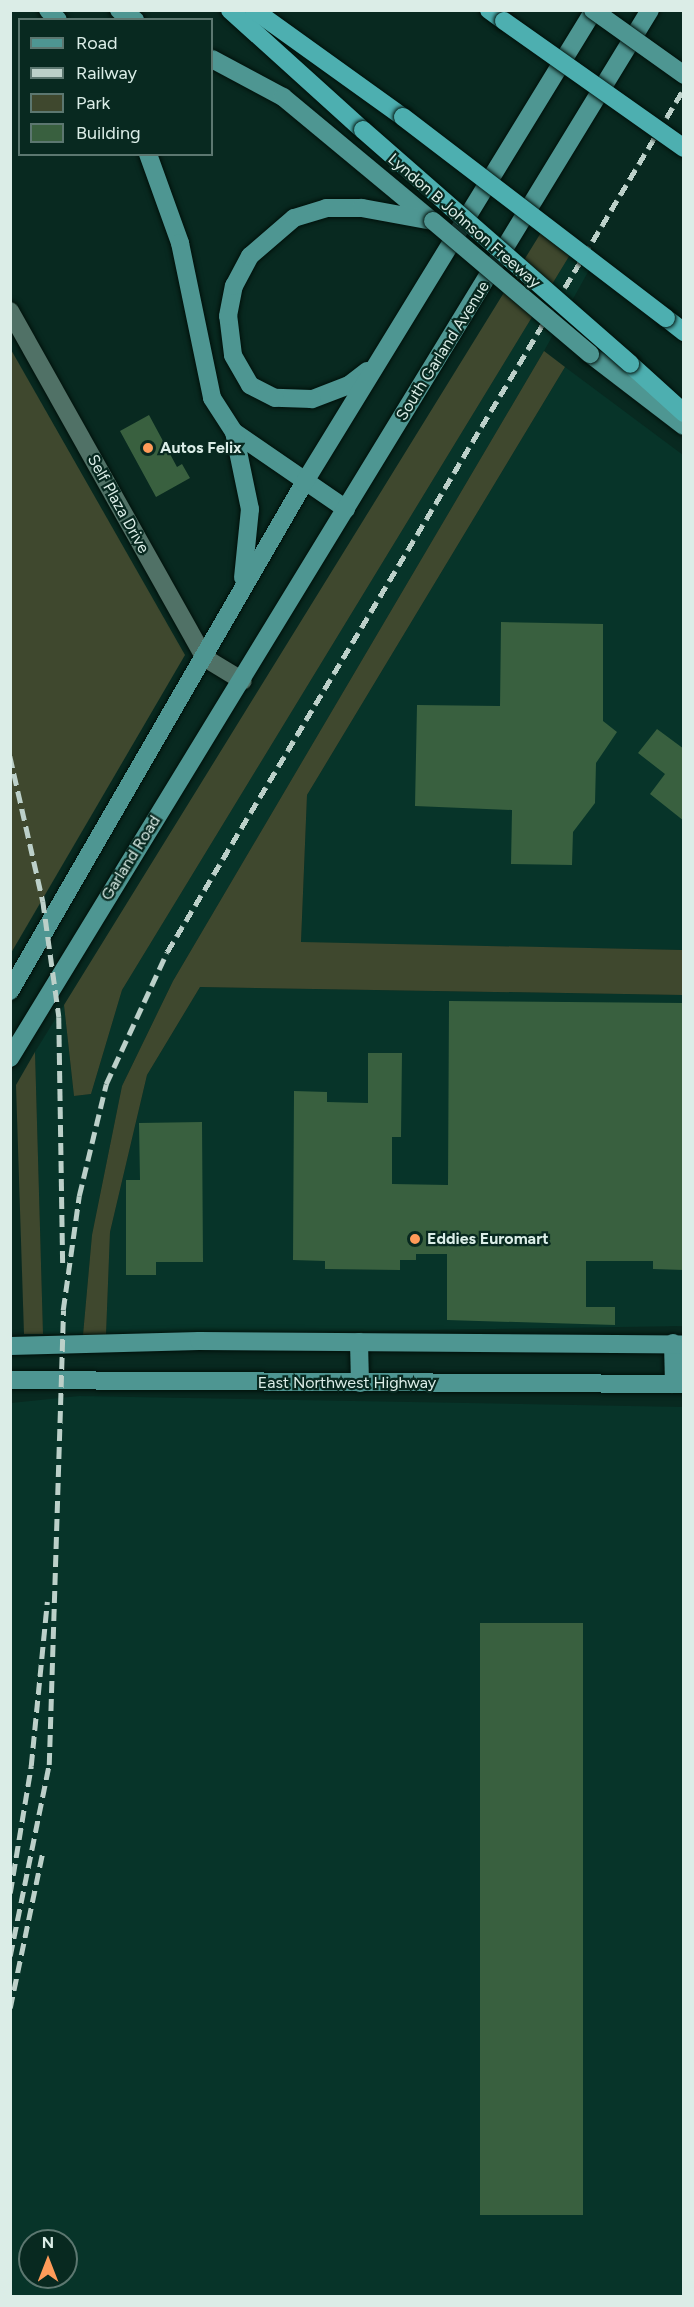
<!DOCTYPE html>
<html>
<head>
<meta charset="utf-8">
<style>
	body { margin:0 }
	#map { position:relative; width:694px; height:2307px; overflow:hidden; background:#082920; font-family:Figtree,sans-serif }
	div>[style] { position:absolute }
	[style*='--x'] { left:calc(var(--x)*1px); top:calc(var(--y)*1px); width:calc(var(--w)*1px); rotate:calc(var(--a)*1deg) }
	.built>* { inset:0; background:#073429 }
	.green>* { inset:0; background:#3f482e }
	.building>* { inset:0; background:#39603f; transform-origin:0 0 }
	.roads { filter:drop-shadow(0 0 2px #00100a) drop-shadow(0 0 2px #00100a) }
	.minor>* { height:18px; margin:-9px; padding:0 9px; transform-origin:9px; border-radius:9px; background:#507166 }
	.major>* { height:18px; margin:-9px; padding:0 9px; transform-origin:9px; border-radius:9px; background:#4e9692 }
	.highway>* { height:18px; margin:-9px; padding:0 9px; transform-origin:9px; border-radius:9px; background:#4dafb0 }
	.rail>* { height:4.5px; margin-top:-2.25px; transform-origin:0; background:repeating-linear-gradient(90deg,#bcd0c9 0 12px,transparent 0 18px) }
	.bridges { filter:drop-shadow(0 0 2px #00100a) drop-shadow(0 0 2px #00100a) }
	.major-bridge>* { height:18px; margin:-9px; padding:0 9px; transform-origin:9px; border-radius:9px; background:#4e9692 }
	.highway-bridge>* { height:18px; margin:-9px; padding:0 9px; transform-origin:9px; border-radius:9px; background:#4dafb0 }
	.dots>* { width:16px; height:16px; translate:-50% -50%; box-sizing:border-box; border:3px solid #082920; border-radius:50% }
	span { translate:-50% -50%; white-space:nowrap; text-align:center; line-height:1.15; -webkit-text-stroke:4.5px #082920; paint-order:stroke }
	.street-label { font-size:16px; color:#dbede7 }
	.poi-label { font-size:16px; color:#dbede7; font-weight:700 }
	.left { translate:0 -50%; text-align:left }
	.frame { position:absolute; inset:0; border:12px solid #dbede7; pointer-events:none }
	.legend { position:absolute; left:18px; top:18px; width:195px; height:138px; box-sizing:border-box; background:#082920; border:2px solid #5c7770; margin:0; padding:8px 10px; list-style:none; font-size:18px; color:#dbede7 }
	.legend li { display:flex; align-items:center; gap:12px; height:30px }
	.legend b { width:30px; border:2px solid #5c7770 }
	.north { position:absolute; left:18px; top:2229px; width:60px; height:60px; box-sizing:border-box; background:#082920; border:2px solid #5c7770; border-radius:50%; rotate:0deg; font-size:16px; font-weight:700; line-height:24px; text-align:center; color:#dbede7 }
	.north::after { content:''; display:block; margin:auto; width:21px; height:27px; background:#fe9b59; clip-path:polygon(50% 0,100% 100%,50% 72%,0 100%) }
</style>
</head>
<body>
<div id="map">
	<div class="built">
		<div style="clip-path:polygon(579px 240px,598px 254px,544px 351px,173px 981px,122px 1086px,92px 1235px,83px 1335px,43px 1334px,35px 1052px,64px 1005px,74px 1096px,91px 1094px,122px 990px)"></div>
		<div style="clip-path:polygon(565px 367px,683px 455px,683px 950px,301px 943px,307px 795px)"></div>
		<div style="clip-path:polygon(200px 987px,683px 995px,683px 1326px,106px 1335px,110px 1232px,147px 1075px)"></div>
		<div style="clip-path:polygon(evenodd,79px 1396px,683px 1407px,683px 2296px,11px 2296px,11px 1403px,79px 1396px,30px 2241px,66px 2241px,66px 2277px,30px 2277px,30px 2241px)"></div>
	</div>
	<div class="green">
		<div style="clip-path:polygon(550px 218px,579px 240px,122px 990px,91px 1094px,74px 1096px,64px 1005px)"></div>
		<div style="clip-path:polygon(10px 348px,185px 655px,11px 953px,10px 953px)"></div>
		<div style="clip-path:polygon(544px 351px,565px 367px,307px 795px,301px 942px,683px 950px,683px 995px,200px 987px,147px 1075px,110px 1232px,106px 1335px,83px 1335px,92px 1235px,122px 1086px,173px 981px)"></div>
		<div style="clip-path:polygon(35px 1052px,43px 1334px,24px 1334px,16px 1085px)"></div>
	</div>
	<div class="building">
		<div style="clip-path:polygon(149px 415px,177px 467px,182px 464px,190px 478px,156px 497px,120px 431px)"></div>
		<div style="clip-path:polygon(501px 622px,603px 624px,603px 721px,617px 732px,596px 763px,595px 803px,573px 832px,572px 865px,511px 864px,512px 810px,415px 806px,417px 705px,500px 706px)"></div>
		<div style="clip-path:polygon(657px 729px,684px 749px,684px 821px,650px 794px,665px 774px,638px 753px)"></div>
		<div style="clip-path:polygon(449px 1001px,684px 1003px,684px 1270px,653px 1269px,653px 1261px,586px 1261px,586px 1307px,615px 1307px,615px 1325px,447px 1320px,447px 1254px,416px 1254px,416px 1260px,400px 1260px,400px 1270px,325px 1269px,325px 1261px,293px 1260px,294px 1091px,327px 1092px,327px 1102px,368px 1103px,368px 1053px,402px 1053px,401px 1137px,392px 1137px,392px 1184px,448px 1185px)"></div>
		<div style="clip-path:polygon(202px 1122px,203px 1262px,156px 1262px,156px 1275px,126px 1275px,126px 1180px,140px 1180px,139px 1123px)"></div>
		<div style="left:480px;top:1623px;width:103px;height:592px"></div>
	</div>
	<div class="roads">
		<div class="minor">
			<div style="--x:10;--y:311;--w:398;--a:60.7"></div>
			<div style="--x:205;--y:658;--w:44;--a:31.2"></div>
		</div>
		<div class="major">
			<div style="--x:48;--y:10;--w:14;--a:45"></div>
			<div style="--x:119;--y:10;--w:19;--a:32"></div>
			<div style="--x:212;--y:59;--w:81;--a:28.2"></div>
			<div style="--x:283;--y:97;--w:190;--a:39.7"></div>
			<div style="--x:148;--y:154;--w:95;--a:70.2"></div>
			<div style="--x:180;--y:243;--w:158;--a:78.3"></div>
			<div style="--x:212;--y:398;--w:40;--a:57.1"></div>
			<div style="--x:234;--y:432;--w:136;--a:34.5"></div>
			<div style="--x:590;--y:354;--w:118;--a:37.5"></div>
			<div style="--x:367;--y:371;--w:23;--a:142"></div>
			<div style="--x:349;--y:385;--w:40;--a:159"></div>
			<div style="--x:312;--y:399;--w:37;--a:-178"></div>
			<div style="--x:275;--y:398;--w:28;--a:-153"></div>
			<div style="--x:250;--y:385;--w:34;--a:-120"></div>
			<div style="--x:233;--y:355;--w:39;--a:-97"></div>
			<div style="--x:228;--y:316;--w:31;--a:-79"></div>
			<div style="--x:234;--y:286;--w:34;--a:-62"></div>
			<div style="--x:250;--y:256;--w:58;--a:-40.8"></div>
			<div style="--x:294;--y:218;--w:34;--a:-17"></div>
			<div style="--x:326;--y:208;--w:36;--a:0"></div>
			<div style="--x:362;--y:208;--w:72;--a:10.4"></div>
			<div style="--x:234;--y:432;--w:79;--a:78.3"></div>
			<div style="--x:250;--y:509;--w:69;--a:95.8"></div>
			<div style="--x:10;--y:991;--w:587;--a:-59.94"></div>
			<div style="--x:304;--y:483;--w:555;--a:-58.49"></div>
			<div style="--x:10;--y:1058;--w:1228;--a:-58.59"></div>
			<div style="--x:359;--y:1342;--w:41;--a:88.6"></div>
			<div style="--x:673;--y:1343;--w:41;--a:88.6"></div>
			<div style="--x:10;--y:1346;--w:189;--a:-1.5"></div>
			<div style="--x:199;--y:1341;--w:485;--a:0.4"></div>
			<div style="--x:10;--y:1380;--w:674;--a:0.34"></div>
		</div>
		<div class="highway">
			<div style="--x:230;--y:10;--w:179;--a:42.1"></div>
			<div style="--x:254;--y:10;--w:183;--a:35.7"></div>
			<div style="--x:489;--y:10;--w:19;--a:36"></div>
			<div style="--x:666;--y:318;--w:23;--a:38"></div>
			<div style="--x:630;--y:364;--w:73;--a:42.2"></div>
		</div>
	</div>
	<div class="rail">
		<div style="--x:10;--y:756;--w:149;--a:77.2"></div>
		<div style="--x:43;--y:901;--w:117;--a:82.1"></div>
		<div style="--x:59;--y:1017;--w:251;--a:89.1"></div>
		<div style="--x:10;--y:1893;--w:129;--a:-80.6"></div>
		<div style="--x:31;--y:1766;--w:165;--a:-84.4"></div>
		<div style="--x:10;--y:1956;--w:195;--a:-78.5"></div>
		<div style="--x:49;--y:1765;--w:455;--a:-88.2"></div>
		<div style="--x:63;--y:1310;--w:115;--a:-82"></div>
		<div style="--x:79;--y:1196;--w:115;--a:-76.4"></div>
		<div style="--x:106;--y:1084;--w:145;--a:-65.2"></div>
		<div style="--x:167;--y:952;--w:1007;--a:-59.1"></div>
		<div style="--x:10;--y:2008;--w:161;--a:-78.2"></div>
	</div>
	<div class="bridges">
		<div class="major-bridge">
			<div style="--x:593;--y:10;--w:112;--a:35.5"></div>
			<div style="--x:433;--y:221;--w:206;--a:40.3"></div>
		</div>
		<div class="highway-bridge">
			<div style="--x:504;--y:21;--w:220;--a:35.2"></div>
			<div style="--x:403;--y:117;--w:331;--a:37.4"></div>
			<div style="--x:363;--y:130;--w:355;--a:41.2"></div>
		</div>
	</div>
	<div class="dots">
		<div style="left:148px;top:448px;background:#fe9b59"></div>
		<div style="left:415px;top:1239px;background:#fe9b59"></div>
	</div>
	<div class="street-label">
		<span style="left:464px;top:221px;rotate:41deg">Lyndon B Johnson Freeway</span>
		<span style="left:443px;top:351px;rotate:-58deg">South Garland Avenue</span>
		<span style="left:118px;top:504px;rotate:61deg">Self Plaza Drive</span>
		<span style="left:131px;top:858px;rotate:-58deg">Garland Road</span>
		<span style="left:347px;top:1383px">East Northwest Highway</span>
	</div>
	<div class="poi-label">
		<span class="left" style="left:160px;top:448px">Autos Felix</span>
		<span class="left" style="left:427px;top:1239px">Eddies Euromart</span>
	</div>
	<div class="frame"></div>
	<ul class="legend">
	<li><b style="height:8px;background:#4e9692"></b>Road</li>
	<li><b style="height:8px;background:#bcd0c9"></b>Railway</li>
	<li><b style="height:16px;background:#3f482e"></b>Park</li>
	<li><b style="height:16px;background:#39603f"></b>Building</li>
	</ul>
	<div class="north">N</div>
</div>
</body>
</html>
